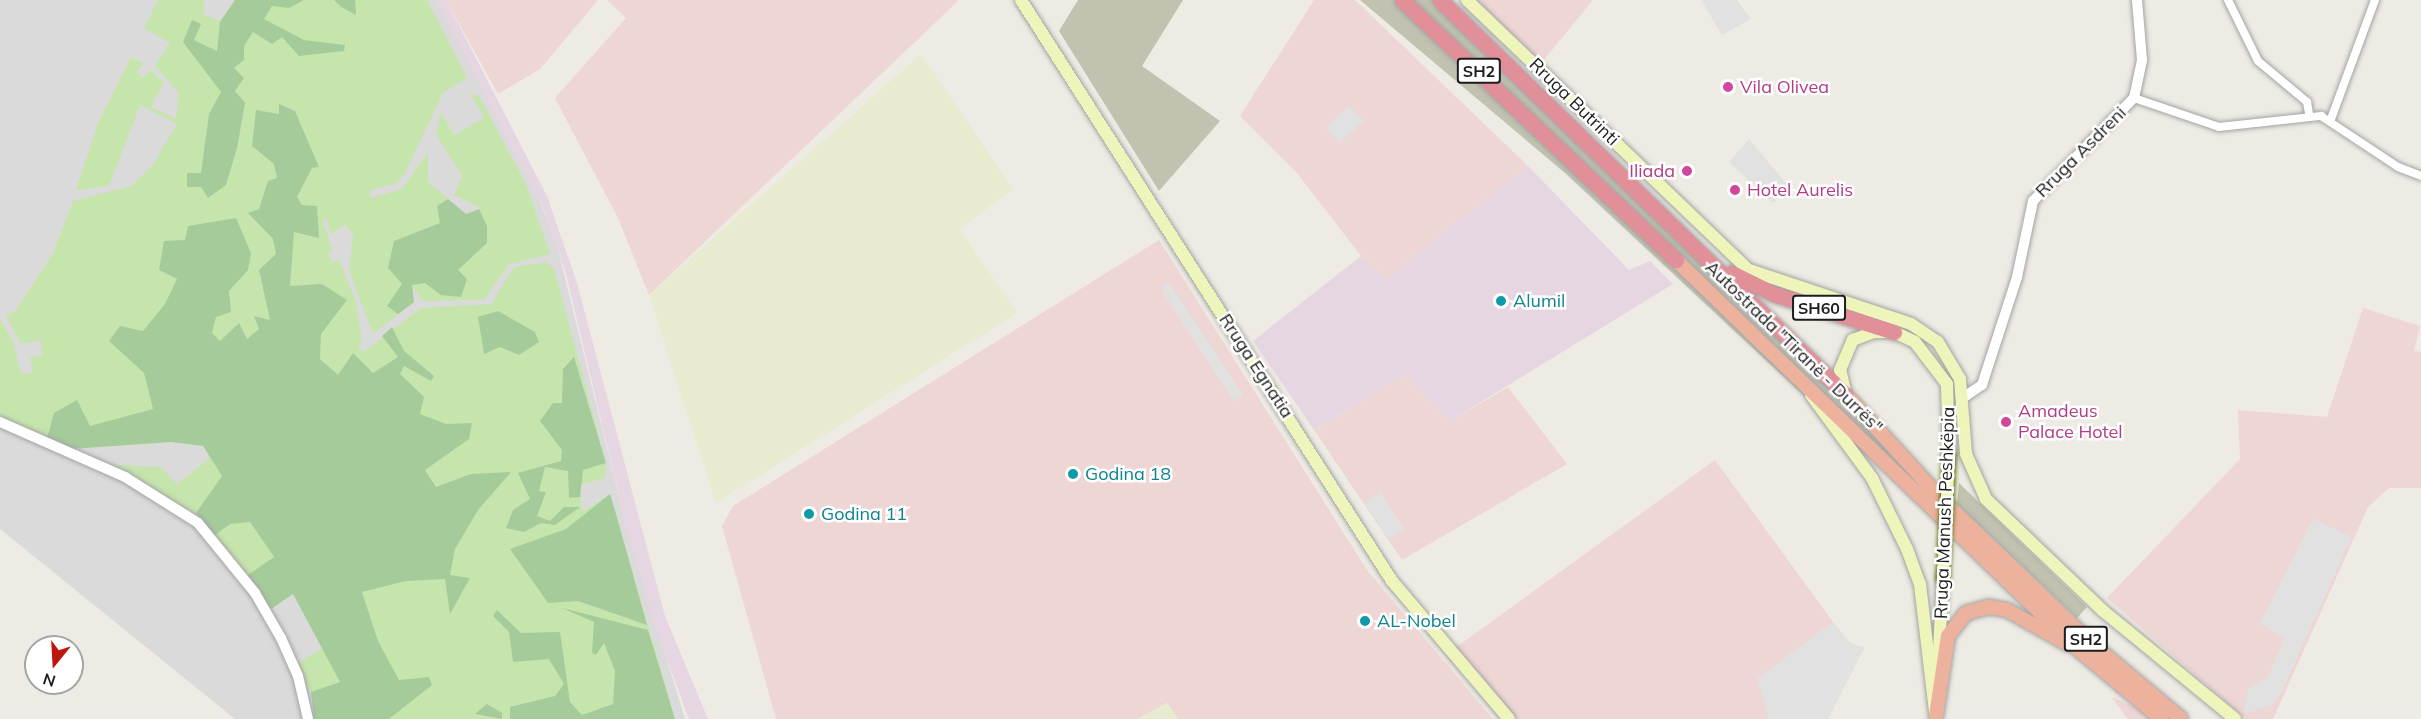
<!DOCTYPE html>
<html>
<head>
<meta charset="utf-8">
<style>
	body { margin:0 }
	#map { position:relative; width:2421px; height:719px; overflow:hidden; background:#eeebe4; font-family:Mulish,sans-serif }
	div>[style] { position:absolute }
	[style*='--x'] { left:calc(var(--x)*1px); top:calc(var(--y)*1px); width:calc(var(--w)*1px); rotate:calc(var(--a)*1deg) }
	.residential>* { inset:0; background:#dbdada }
	.commercial>* { inset:0; background:#eed6d4 }
	.industrial>* { inset:0; background:#e6d6e2 }
	.construction>* { inset:0; background:#c1c2b0 }
	.farmland>* { inset:0; background:#e8ebd0 }
	.grass>* { inset:0; background:#c5e5ac }
	.forest>* { inset:0; background:#a6cb9b }
	.parking>* { inset:0; background:#e1e1e1; transform-origin:0 0 }
	.roads { filter:drop-shadow(0 0 2px #a4a4a4) drop-shadow(0 0 2px #a4a4a4) }
	.minor>* { height:8px; margin:-4px; padding:0 4px; transform-origin:4px; border-radius:4px; background:#fff }
	.tertiary>* { height:10px; margin:-5px; padding:0 5px; transform-origin:5px; border-radius:5px; background:#fff }
	.secondary>* { height:12px; margin:-6px; padding:0 6px; transform-origin:6px; border-radius:6px; background:#eff5ba }
	.trunk>* { height:14px; margin:-7px; padding:0 7px; transform-origin:7px; border-radius:7px; background:#ecb29d }
	.motorway>* { height:15px; margin:-7.5px; padding:0 7.5px; transform-origin:7.5px; border-radius:7.5px; background:#e1909a }
	.bridges { filter:drop-shadow(0 0 2px #5d6d0b) drop-shadow(0 0 2px #5d6d0b) }
	.secondary-bridge>* { height:12px; margin:-6px; padding:0 6px; transform-origin:6px; border-radius:6px; background:#eff5ba }
	.dots>* { width:16px; height:16px; translate:-50% -50%; box-sizing:border-box; border:3px solid #fff; border-radius:50% }
	span { translate:-50% -50%; white-space:nowrap; text-align:center; line-height:1.15; -webkit-text-stroke:5px #fff; paint-order:stroke }
	.shield-label span { padding:2px 4px; background:#fff; border:2px solid; border-radius:4px; -webkit-text-stroke-width:0 }
	.shield-label { font-size:16px; color:#1d1d1d; font-weight:700 }
	.hotel-label { font-size:18px; color:#b23c85 }
	.left { translate:0 -50%; text-align:left }
	.right { translate:-100% -50%; text-align:right }
	.street-label { font-size:18px; color:#1d1d1d }
	.culture-label { font-size:18px; color:#0d838f }
	.north { position:absolute; left:24px; top:635px; width:60px; height:60px; box-sizing:border-box; background:#fff; border:2px solid #a5a5a5; border-radius:50%; rotate:198deg; font-size:16px; font-weight:700; line-height:24px; text-align:center; color:#1d1d1d }
	.north::after { content:''; display:block; margin:auto; width:21px; height:27px; background:#be160c; clip-path:polygon(50% 0,100% 100%,50% 72%,0 100%) }
</style>
</head>
<body>
<div id="map">
	<div class="residential">
		<div style="clip-path:polygon(0 0,436px 0,526px 166px,557px 245px,626px 525px,685px 719px,675px 719px,648px 630px,295px 360px,171px 442px,203px 446px,275px 557px,325px 647px,321px 719px,235px 719px,0 529px)"></div>
	</div>
	<div class="commercial">
		<div style="clip-path:polygon(446px 0,598px 0,540px 69px,498px 94px)"></div>
		<div style="clip-path:polygon(607px 0,959px 0,649px 295px,618px 218px,555px 98px,626px 18px)"></div>
		<div style="clip-path:polygon(1314px 0,1355px 0,1528px 166px,1386px 279px,1361px 256px,1297px 173px,1240px 116px)"></div>
		<div style="clip-path:polygon(1467px 0,1593px 0,1538px 67px)"></div>
		<div style="clip-path:polygon(1159px 240px,1367px 570px,1493px 719px,1178px 719px,1167px 703px,1137px 719px,776px 719px,722px 526px,733px 506px)"></div>
		<div style="clip-path:polygon(2363px 308px,2420px 326px,2414px 351px,2421px 352px,2421px 488px,2389px 488px,2368px 507px,2273px 719px,2246px 719px,2107px 598px,2240px 459px,2238px 410px,2327px 417px)"></div>
		<div style="clip-path:polygon(1405px 375px,1450px 421px,1508px 387px,1567px 464px,1402px 560px,1314px 430px)"></div>
		<div style="clip-path:polygon(1715px 460px,1833px 622px,1850px 643px,1864px 648px,1828px 719px,1515px 719px,1455px 648px)"></div>
		<div style="clip-path:polygon(2111px 697px,2136px 707px,2150px 719px,2128px 719px)"></div>
	</div>
	<div class="industrial">
		<div style="clip-path:polygon(436px 0,446px 0,547px 196px,577px 283px,665px 616px,708px 719px,689px 719px,659px 638px,626px 525px,566px 274px,542px 205px)"></div>
		<div style="clip-path:polygon(1528px 166px,1629px 270px,1650px 261px,1673px 284px,1450px 421px,1405px 375px,1314px 430px,1253px 341px,1361px 256px,1386px 279px)"></div>
	</div>
	<div class="construction">
		<div style="clip-path:polygon(1078px 0,1183px 0,1142px 66px,1220px 121px,1159px 191px,1059px 31px)"></div>
		<div style="clip-path:polygon(1360px 0,1440px 0,1895px 449px,1875px 462px,1565px 173px)"></div>
		<div style="clip-path:polygon(1959px 483px,2087px 607px,2077px 618px,1957px 504px)"></div>
	</div>
	<div class="farmland">
		<div style="clip-path:polygon(921px 54px,1013px 189px,960px 229px,1017px 313px,716px 503px,649px 295px)"></div>
		<div style="clip-path:polygon(1167px 703px,1178px 719px,1137px 719px)"></div>
	</div>
	<div class="grass">
		<div style="clip-path:polygon(158px 0,205px 0,203px 14px,220px 21px,235px 0,427px 0,467px 78px,443px 93px,405px 173px,397px 183px,370px 190px,370px 198px,402px 189px,428px 152px,428px 182px,466px 214px,481px 208px,454px 195px,462px 176px,436px 134px,441px 112px,454px 135px,484px 118px,471px 94px,479px 96px,526px 184px,550px 254px,509px 264px,484px 300px,423px 301px,411px 285px,414px 302px,373px 334px,349px 270px,353px 235px,345px 225px,331px 234px,327px 219px,322px 221px,333px 250px,328px 253px,332px 262px,339px 260px,356px 301px,362px 342px,358px 347px,363px 352px,421px 308px,491px 304px,514px 267px,546px 262px,554px 268px,606px 463px,605px 478px,580px 485px,581px 506px,584px 511px,610px 494px,675px 719px,314px 719px,311px 692px,297px 663px,325px 647px,293px 594px,271px 609px,196px 513px,99px 464px,161px 467px,177px 484px,210px 458px,203px 446px,171px 442px,70px 449px,0 417px,0 319px,13px 341px,21px 374px,33px 372px,30px 358px,43px 355px,40px 340px,21px 344px,6px 316px,15px 311px,53px 253px,73px 201px,131px 186px,151px 168px,177px 124px,140px 105px,109px 186px,76px 190px,98px 123px,131px 57px,144px 64px,137px 72px,143px 78px,151px 70px,164px 83px,151px 107px,176px 119px,179px 93px,155px 66px,170px 43px,144px 28px)"></div>
	</div>
	<div class="forest">
		<div style="clip-path:polygon(235px 0,304px 0,289px 8px,272px 6px,264px 19px,304px 40px,345px 45px,344px 51px,299px 56px,282px 37px,272px 44px,253px 32px,244px 46px,244px 60px,234px 68px,244px 78px,235px 91px,245px 103px,237px 148px,226px 185px,208px 198px,201px 187px,187px 187px,187px 173px,201px 173px,209px 114px,221px 92px,183px 42px,192px 20px,201px 24px,194px 40px,217px 51px,220px 22px)"></div>
		<div style="clip-path:polygon(334px 0,355px 0,356px 15px,341px 7px)"></div>
		<div style="clip-path:polygon(279px 104px,295px 111px,319px 167px,312px 168px,297px 197px,302px 205px,317px 206px,319px 238px,294px 232px,290px 286px,322px 284px,347px 300px,321px 334px,320px 359px,338px 375px,353px 353px,373px 373px,398px 357px,382px 336px,392px 327px,404px 351px,434px 376px,431px 381px,404px 366px,400px 374px,424px 397px,420px 414px,446px 424px,472px 423px,469px 439px,425px 470px,436px 487px,471px 474px,511px 472px,478px 510px,455px 549px,450px 575px,470px 578px,450px 614px,445px 579px,406px 581px,362px 592px,378px 641px,399px 680px,429px 677px,432px 685px,389px 719px,314px 719px,311px 692px,340px 682px,293px 594px,271px 609px,248px 575px,274px 557px,250px 522px,230px 524px,215px 535px,196px 513px,222px 476px,203px 446px,171px 442px,70px 449px,47px 438px,54px 413px,77px 400px,90px 426px,153px 409px,144px 373px,109px 341px,120px 326px,143px 331px,165px 304px,177px 279px,159px 270px,164px 241px,185px 240px,188px 226px,236px 218px,251px 253px,248px 270px,229px 291px,231px 312px,216px 317px,212px 333px,220px 341px,239px 323px,247px 339px,259px 329px,254px 316px,270px 320px,259px 270px,276px 254px,273px 239px,248px 213px,259px 209px,268px 181px,277px 178px,274px 164px,252px 146px,256px 110px,279px 114px)"></div>
		<div style="clip-path:polygon(448px 199px,466px 214px,479px 209px,487px 226px,487px 243px,458px 270px,467px 279px,461px 297px,441px 295px,425px 283px,412px 285px,414px 302px,398px 314px,387px 306px,402px 284px,388px 268px,394px 241px,440px 223px,437px 206px)"></div>
		<div style="clip-path:polygon(498px 311px,535px 332px,539px 342px,519px 355px,500px 347px,484px 354px,478px 317px)"></div>
		<div style="clip-path:polygon(574px 357px,606px 463px,583px 470px,580px 497px,569px 498px,568px 471px,545px 467px,539px 491px,546px 492px,537px 516px,550px 521px,564px 507px,580px 507px,555px 525px,541px 523px,524px 532px,506px 528px,513px 510px,530px 499px,518px 473px,561px 461px,562px 450px,540px 421px,553px 403px,562px 403px,563px 369px)"></div>
		<div style="clip-path:polygon(610px 494px,616px 514px,647px 625px,578px 601px,548px 603px,510px 549px,566px 529px)"></div>
		<div style="clip-path:polygon(562px 608px,648px 630px,675px 719px,510px 719px,510px 707px,555px 696px,564px 684px,549px 659px,513px 662px,509px 632px,493px 616px,497px 610px,521px 633px,560px 632px,570px 702px,582px 715px,613px 704px,615px 671px,604px 643px,596px 655px,592px 653px,594px 622px)"></div>
		<div style="clip-path:polygon(487px 704px,502px 713px,502px 719px,475px 714px)"></div>
	</div>
	<div class="parking">
		<div style="clip-path:polygon(1701px 0,1737px 0,1751px 19px,1722px 35px)"></div>
		<div style="left:1349px;top:106px;width:21px;height:32px;rotate:47deg"></div>
		<div style="clip-path:polygon(1749px 139px,1790px 188px,1773px 203px,1729px 162px)"></div>
		<div style="clip-path:polygon(1163px 284px,1171px 285px,1243px 395px,1234px 401px,1162px 291px)"></div>
		<div style="left:1380px;top:492px;width:45px;height:19px;rotate:57deg"></div>
		<div style="clip-path:polygon(2313px 519px,2352px 537px,2281px 693px,2271px 706px,2243px 714px,2249px 688px,2268px 677px,2284px 639px,2260px 623px)"></div>
		<div style="clip-path:polygon(1833px 622px,1850px 643px,1864px 648px,1828px 719px,1769px 719px,1757px 679px)"></div>
	</div>
	<div class="roads">
		<div class="minor">
			<div style="--x:2228;--y:0;--w:68;--a:63.8"></div>
			<div style="--x:2258;--y:61;--w:64;--a:39.9"></div>
			<div style="--x:2307;--y:102;--w:11;--a:80"></div>
			<div style="--x:2134;--y:98;--w:90;--a:18.8"></div>
			<div style="--x:2219;--y:127;--w:103;--a:-6.2"></div>
			<div style="--x:2321;--y:116;--w:92;--a:33.5"></div>
			<div style="--x:2398;--y:167;--w:25;--a:21"></div>
			<div style="--x:2331;--y:119;--w:127;--a:-69.7"></div>
		</div>
		<div class="tertiary">
			<div style="--x:1964;--y:397;--w:22;--a:-34"></div>
			<div style="--x:1982;--y:385;--w:114;--a:-72"></div>
			<div style="--x:2017;--y:277;--w:78;--a:-78.1"></div>
			<div style="--x:2033;--y:201;--w:144;--a:-45.6"></div>
			<div style="--x:2134;--y:98;--w:39;--a:-78"></div>
			<div style="--x:2142;--y:60;--w:60;--a:-94.8"></div>
			<div style="--x:0;--y:422;--w:137;--a:23.7"></div>
			<div style="--x:125;--y:477;--w:86;--a:32.2"></div>
			<div style="--x:198;--y:523;--w:90;--a:50.8"></div>
			<div style="--x:255;--y:593;--w:52;--a:60"></div>
			<div style="--x:281;--y:638;--w:42;--a:65.9"></div>
			<div style="--x:298;--y:676;--w:44;--a:76.9"></div>
		</div>
		<div class="secondary">
			<div style="--x:1021;--y:0;--w:689;--a:57.44"></div>
			<div style="--x:1392;--y:581;--w:181;--a:49.7"></div>
			<div style="--x:1467;--y:0;--w:390;--a:43.8"></div>
			<div style="--x:1749;--y:270;--w:171;--a:18.4"></div>
			<div style="--x:1911;--y:324;--w:32;--a:34"></div>
			<div style="--x:1938;--y:342;--w:43;--a:59.3"></div>
			<div style="--x:1960;--y:379;--w:75;--a:85.4"></div>
			<div style="--x:1966;--y:454;--w:49;--a:66"></div>
			<div style="--x:1986;--y:499;--w:161;--a:43.7"></div>
			<div style="--x:2102;--y:610;--w:172;--a:39.3"></div>
			<div style="--x:1811;--y:395;--w:103;--a:53.7"></div>
			<div style="--x:1872;--y:478;--w:79;--a:63.8"></div>
			<div style="--x:1907;--y:549;--w:37;--a:70"></div>
			<div style="--x:1920;--y:584;--w:129;--a:83.3"></div>
			<div style="--x:1846;--y:395;--w:26;--a:-103"></div>
			<div style="--x:1840;--y:370;--w:33;--a:-67"></div>
			<div style="--x:1853;--y:340;--w:22;--a:-21"></div>
			<div style="--x:1874;--y:332;--w:20;--a:0"></div>
			<div style="--x:1894;--y:332;--w:23;--a:25"></div>
			<div style="--x:1915;--y:342;--w:53;--a:52.7"></div>
			<div style="--x:1947;--y:384;--w:71;--a:88.4"></div>
			<div style="--x:1938;--y:667;--w:89;--a:-86.8"></div>
		</div>
		<div class="trunk">
			<div style="--x:1676;--y:260;--w:559;--a:44.06"></div>
			<div style="--x:2078;--y:649;--w:109;--a:39.8"></div>
			<div style="--x:1846;--y:395;--w:145;--a:47.5"></div>
			<div style="--x:1944;--y:502;--w:205;--a:43.8"></div>
			<div style="--x:2092;--y:644;--w:116;--a:40.1"></div>
			<div style="--x:1936;--y:716;--w:81;--a:-81.5"></div>
			<div style="--x:1948;--y:636;--w:29;--a:-52"></div>
			<div style="--x:1966;--y:613;--w:24;--a:-15"></div>
			<div style="--x:1989;--y:607;--w:18;--a:9"></div>
			<div style="--x:2007;--y:610;--w:70;--a:29.1"></div>
		</div>
		<div class="motorway">
			<div style="--x:1402;--y:0;--w:378;--a:43.5"></div>
			<div style="--x:1440;--y:0;--w:566;--a:44.21"></div>
			<div style="--x:1732;--y:273;--w:47;--a:26.6"></div>
			<div style="--x:1774;--y:294;--w:126;--a:17.6"></div>
		</div>
	</div>
	<div class="bridges">
		<div class="secondary-bridge">
			<div style="--x:1943;--y:578;--w:123;--a:-87.2"></div>
		</div>
	</div>
	<div class="dots">
		<div style="left:1728px;top:87px;background:#d1479c"></div>
		<div style="left:1687px;top:171px;background:#d1479c"></div>
		<div style="left:1735px;top:190px;background:#d1479c"></div>
		<div style="left:1501px;top:301px;background:#0f9aa8"></div>
		<div style="left:2006px;top:422px;background:#d1479c"></div>
		<div style="left:1073px;top:474px;background:#0f9aa8"></div>
		<div style="left:809px;top:514px;background:#0f9aa8"></div>
		<div style="left:1365px;top:621px;background:#0f9aa8"></div>
	</div>
	<div class="shield-label">
		<span style="left:1479px;top:71px">SH2</span>
		<span style="left:1819px;top:308px">SH60</span>
		<span style="left:2086px;top:639px">SH2</span>
	</div>
	<div class="hotel-label">
		<span class="left" style="left:1740px;top:87px">Vila Olivea</span>
		<span class="right" style="left:1675px;top:171px">Iliada</span>
		<span class="left" style="left:1747px;top:190px">Hotel Aurelis</span>
		<span class="left" style="left:2018px;top:422px">Amadeus<br>Palace Hotel</span>
	</div>
	<div class="street-label">
		<span style="left:1574px;top:102px;rotate:44deg">Rruga Butrinti</span>
		<span style="left:2081px;top:152px;rotate:-45deg">Rruga Asdreni</span>
		<span style="left:1794px;top:347px;rotate:44deg">Autostrada "Tiranë - Durrës"</span>
		<span style="left:1256px;top:366px;rotate:57deg">Rruga Egnatia</span>
		<span style="left:1945px;top:513px;rotate:-88deg">Rruga Manush Peshkëpia</span>
	</div>
	<div class="culture-label">
		<span class="left" style="left:1513px;top:301px">Alumil</span>
		<span class="left" style="left:1085px;top:474px">Godina 18</span>
		<span class="left" style="left:821px;top:514px">Godina 11</span>
		<span class="left" style="left:1377px;top:621px">AL-Nobel</span>
	</div>
	<div class="north">N</div>
</div>
</body>
</html>
